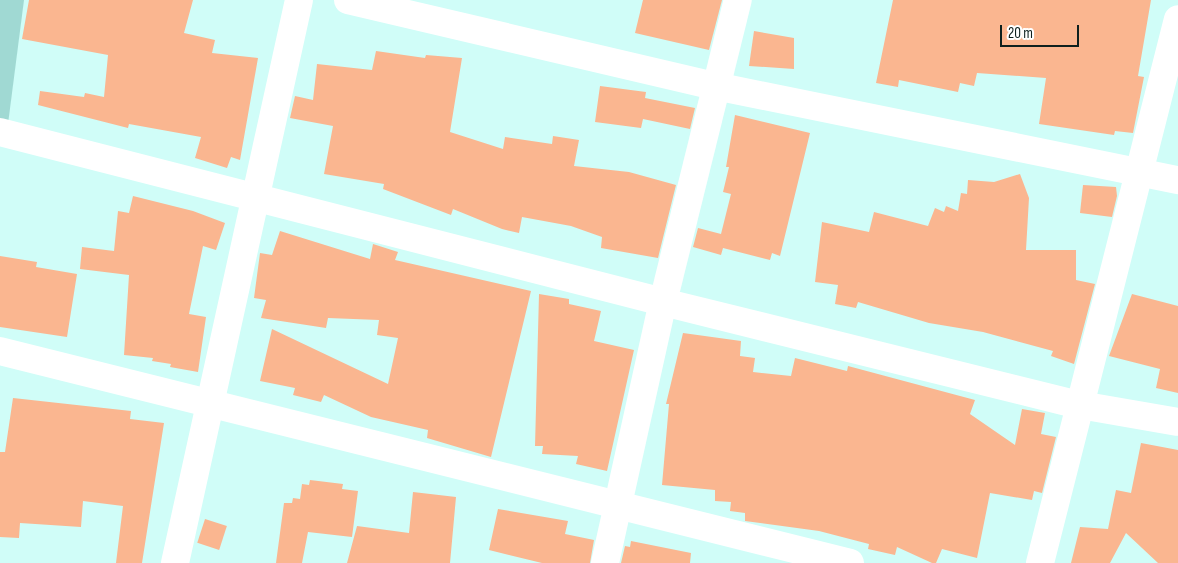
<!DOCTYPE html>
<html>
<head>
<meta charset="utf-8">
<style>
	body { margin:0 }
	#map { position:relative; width:1178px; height:563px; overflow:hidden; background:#d0fdf8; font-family:"Sofia Sans Condensed",sans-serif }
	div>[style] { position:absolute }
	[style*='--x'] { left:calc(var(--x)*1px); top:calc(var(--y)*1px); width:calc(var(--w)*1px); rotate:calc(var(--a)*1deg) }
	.green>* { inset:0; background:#a0d9d3 }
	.building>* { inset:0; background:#fab690; transform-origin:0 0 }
	.street>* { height:28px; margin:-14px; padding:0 14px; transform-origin:14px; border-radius:14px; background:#fff }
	span { translate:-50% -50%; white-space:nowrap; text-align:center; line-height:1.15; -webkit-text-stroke:5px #fff; paint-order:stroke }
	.scale { position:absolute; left:1000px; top:25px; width:79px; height:22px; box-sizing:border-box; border:2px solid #0e201e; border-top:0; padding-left:6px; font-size:15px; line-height:18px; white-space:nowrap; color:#0e201e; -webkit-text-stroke:4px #fff; paint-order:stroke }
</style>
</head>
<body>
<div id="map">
	<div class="green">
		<div style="clip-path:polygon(0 0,24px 0,8px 124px,0 121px)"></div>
	</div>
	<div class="building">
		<div style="clip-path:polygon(29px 0,193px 0,184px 33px,215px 40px,212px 53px,258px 58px,240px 160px,231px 157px,227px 168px,195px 158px,201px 137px,129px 124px,128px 128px,38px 105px,40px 91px,84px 97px,85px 93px,104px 97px,108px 55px,22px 39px)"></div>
		<div style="clip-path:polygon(643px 0,722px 0,709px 50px,635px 33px)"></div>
		<div style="clip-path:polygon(893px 0,1151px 0,1138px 76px,1144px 77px,1133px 133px,1115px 131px,1114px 135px,1039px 124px,1046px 78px,977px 73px,974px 86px,960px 83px,958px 92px,899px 80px,898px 87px,876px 83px)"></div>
		<div style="clip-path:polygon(754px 31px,794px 38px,794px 69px,749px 66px)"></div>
		<div style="clip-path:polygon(376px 51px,425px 58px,426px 55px,462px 58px,450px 132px,503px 149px,505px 137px,552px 144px,553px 136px,579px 140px,574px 166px,629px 172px,676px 185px,658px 258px,601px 248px,602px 237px,571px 226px,522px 217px,519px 233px,502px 229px,453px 209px,451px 215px,383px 189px,384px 184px,324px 174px,333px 126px,290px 118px,295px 96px,313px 100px,317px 64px,372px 70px)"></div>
		<div style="clip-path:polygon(600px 86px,646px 92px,645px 98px,695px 108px,690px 129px,643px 119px,641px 128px,595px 122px)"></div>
		<div style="clip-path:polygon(735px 115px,810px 133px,780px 256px,772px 253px,770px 260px,723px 248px,721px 255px,693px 247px,698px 228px,721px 234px,731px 194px,723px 192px,729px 167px,726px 167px)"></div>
		<div style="clip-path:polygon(1020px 174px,1029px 198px,1026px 250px,1076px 250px,1076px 280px,1095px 284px,1074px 364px,1051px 356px,1053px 351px,983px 332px,929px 323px,858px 302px,856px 308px,835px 304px,838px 285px,815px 282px,822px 222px,869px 232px,874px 212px,928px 226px,935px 208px,944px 212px,946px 206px,958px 211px,961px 193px,967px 194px,968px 180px,994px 182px)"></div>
		<div style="clip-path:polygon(1083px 185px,1116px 187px,1117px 196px,1112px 217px,1080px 213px)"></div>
		<div style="clip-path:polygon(133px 196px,193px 211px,225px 223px,216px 250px,203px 246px,189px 314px,206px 317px,198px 372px,170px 367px,171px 364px,152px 361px,153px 358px,124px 355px,129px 275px,80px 269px,82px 247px,114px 251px,118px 211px,129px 213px)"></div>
		<div style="clip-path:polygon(280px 231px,370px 259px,373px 244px,398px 252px,395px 260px,531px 291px,491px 457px,427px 438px,428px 430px,371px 417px,324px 395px,321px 402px,293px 395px,295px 388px,260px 381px,272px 329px,388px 384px,398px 338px,377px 335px,379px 320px,328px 318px,326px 328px,261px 318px,266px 300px,254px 298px,260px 253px,272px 255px)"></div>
		<div style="clip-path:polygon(0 256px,37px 262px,36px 267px,77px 274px,67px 337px,0 327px)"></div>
		<div style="clip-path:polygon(539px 294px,569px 299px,569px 304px,601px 311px,594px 341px,634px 350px,607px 471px,576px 464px,578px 456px,542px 454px,543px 446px,535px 446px)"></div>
		<div style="clip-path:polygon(1132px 294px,1178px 306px,1178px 393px,1156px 388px,1160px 369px,1109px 356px)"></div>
		<div style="clip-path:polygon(683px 333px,741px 341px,740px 356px,755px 358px,753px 372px,791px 376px,795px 358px,847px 371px,848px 366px,975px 400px,970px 414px,1015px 445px,1022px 409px,1045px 413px,1041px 434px,1056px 437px,1042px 493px,1034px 491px,1032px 500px,990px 493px,977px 558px,942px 549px,936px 563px,932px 563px,897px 547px,895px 555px,868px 549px,869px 544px,819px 531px,745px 521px,745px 513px,730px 511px,731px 502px,715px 501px,715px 490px,662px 485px,669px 404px,666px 404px)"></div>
		<div style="clip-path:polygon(13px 398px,131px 411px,130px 419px,164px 423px,142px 563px,116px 563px,123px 506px,83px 501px,81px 527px,20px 523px,19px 538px,0 537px,0 452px,5px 452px)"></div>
		<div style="clip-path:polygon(1141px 443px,1178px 450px,1178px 563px,1158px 563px,1126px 533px,1110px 563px,1071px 563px,1080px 527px,1108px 529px,1116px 490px,1131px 493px)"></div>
		<div style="clip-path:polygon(310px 480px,343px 484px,342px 489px,358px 491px,352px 537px,308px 532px,302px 563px,276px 563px,284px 503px,292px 503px,293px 498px,300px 499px,302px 484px,309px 485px)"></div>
		<div style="clip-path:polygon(413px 492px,456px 497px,450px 563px,347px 563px,357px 526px,409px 533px)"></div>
		<div style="clip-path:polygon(498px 509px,568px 521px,565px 534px,594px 540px,590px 563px,542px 563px,489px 550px)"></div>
		<div style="left:205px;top:519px;width:23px;height:25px;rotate:18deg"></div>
		<div style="clip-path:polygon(631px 541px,691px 553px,690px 563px,621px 563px,625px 546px,630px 547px)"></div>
	</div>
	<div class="street">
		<div style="--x:348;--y:0;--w:377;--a:13.2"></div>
		<div style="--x:715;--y:86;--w:472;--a:11.5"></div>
		<div style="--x:0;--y:132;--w:684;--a:14.38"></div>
		<div style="--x:663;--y:302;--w:430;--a:13.9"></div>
		<div style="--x:1080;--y:405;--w:99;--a:9.8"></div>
		<div style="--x:0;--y:351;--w:876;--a:14"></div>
		<div style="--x:175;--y:563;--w:576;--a:-77.58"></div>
		<div style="--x:605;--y:563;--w:267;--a:-77.5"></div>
		<div style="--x:663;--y:302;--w:311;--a:-76.1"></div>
		<div style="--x:1040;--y:563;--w:561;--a:-75.77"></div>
	</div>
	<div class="scale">20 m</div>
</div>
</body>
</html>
